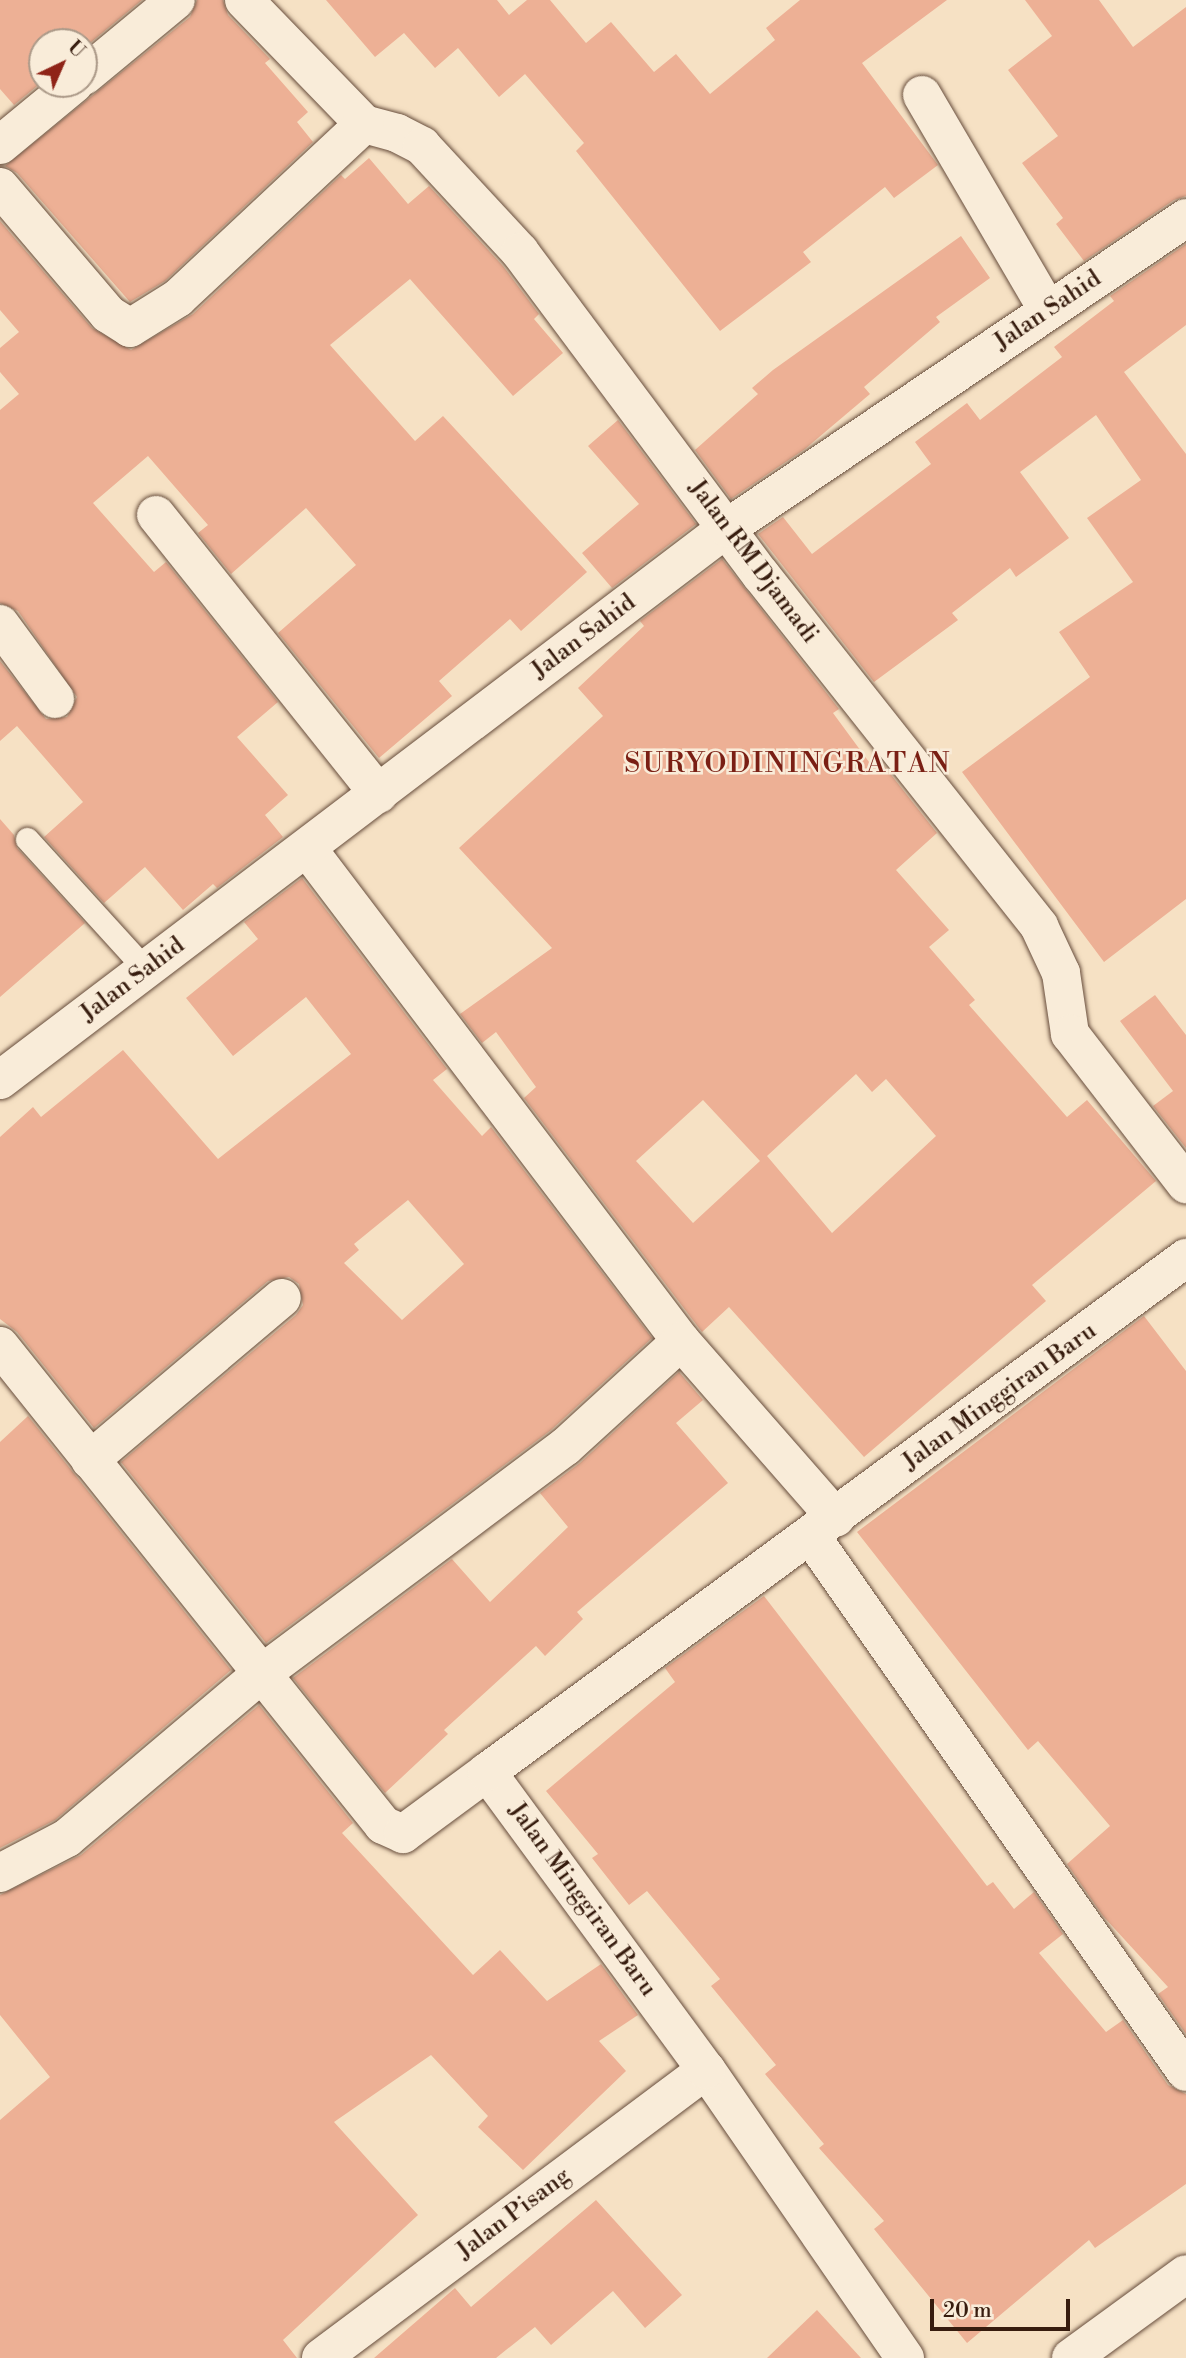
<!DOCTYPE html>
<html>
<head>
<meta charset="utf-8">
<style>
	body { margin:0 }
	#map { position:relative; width:1186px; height:2358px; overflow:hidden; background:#f6e1c4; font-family:"Libre Bodoni",serif }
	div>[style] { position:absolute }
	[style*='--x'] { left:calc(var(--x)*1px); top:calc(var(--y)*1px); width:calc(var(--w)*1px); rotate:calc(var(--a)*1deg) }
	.building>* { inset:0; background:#edb095 }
	.roads { filter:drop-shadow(0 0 2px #674d3c) drop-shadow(0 0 2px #674d3c) }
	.service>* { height:23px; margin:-11.5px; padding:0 11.5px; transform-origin:11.5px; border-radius:11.5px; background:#f9ecd9 }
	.minor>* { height:38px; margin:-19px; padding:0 19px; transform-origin:19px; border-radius:19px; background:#f9ecd9 }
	span { translate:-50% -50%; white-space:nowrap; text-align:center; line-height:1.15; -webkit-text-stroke:5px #f9ecd9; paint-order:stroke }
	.street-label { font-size:24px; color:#371c0e }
	.quarter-label { font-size:28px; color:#7a1f14; letter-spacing:2px }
	.north { position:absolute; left:28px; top:28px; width:70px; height:70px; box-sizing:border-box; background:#f9ecd9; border:2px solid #ab9988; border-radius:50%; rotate:44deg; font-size:19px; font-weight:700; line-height:28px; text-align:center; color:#371c0e }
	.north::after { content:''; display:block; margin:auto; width:24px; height:32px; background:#8f2418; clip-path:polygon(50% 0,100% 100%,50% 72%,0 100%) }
	.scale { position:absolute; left:930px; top:2299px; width:140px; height:32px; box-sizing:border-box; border:4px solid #371c0e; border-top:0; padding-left:9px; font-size:21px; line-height:24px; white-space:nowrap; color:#371c0e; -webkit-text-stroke:5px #f9ecd9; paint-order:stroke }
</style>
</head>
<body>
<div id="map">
	<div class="building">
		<div style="clip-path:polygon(0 0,142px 0,84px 48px,84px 42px,42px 42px,42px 82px,14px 105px,0 89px)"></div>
		<div style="clip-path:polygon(197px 0,223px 0,228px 15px,270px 59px,265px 63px,308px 112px,297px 122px,313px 142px,165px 281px,130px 302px,17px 173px,5px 166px,190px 17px)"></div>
		<div style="clip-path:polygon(326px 0,497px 0,509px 15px,527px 0,550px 0,586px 43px,611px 22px,654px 72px,676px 54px,710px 94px,775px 40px,766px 28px,800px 0,947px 0,862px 63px,938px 165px,894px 198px,885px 187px,803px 252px,811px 262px,720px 331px,576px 151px,584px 143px,525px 74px,499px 97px,458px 48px,435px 68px,404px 33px,375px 57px)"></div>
		<div style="clip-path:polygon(1025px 0,1099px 0,1133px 47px,1186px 7px,1186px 196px,1174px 200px,1084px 261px,1056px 224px,1063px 218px,1022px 163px,1058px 136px,1008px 70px,1052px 36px)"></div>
		<div style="clip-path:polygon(369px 158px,408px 204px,429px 186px,503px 266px,539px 314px,534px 319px,563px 353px,513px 396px,410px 279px,330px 345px,415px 441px,443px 416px,587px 572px,521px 631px,510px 619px,439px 681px,452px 696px,379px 758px,278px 633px,356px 565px,306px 508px,231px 574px,198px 533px,208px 525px,148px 456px,93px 503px,154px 572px,166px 562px,278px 702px,237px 737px,288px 795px,265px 815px,283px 837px,217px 888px,213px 884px,183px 910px,145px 867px,104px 903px,44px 837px,83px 802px,17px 726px,0 741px,0 661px,46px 719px,67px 717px,77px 697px,18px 611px,0 603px,0 410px,19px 394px,0 372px,0 348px,19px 332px,0 310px,0 221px,92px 328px,131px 350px,193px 314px,341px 175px,345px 179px)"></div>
		<div style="clip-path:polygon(961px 236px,990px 278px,936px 317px,940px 322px,864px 387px,870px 394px,805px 449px,731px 499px,695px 450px,758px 394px,752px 388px,773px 370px)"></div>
		<div style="clip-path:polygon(1186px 244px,1186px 325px,1124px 372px,1186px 454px,1186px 899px,1104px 962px,962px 772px,1090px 677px,1059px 632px,1133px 582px,1087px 518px,1141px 480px,1096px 415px,1020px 472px,1069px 538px,1016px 577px,1010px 568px,952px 613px,958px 620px,874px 682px,758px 534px,783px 517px,812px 554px,931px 464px,915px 442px,967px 403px,980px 420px,1062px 357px,1054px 347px,1114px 301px,1110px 296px)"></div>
		<div style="clip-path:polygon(618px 420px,696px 524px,612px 588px,582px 553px,639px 504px,588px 446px)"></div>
		<div style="clip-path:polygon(evenodd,722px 559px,839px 709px,833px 713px,869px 762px,877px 757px,937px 833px,896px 870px,949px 930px,929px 947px,975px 1000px,969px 1005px,1067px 1117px,1087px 1100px,1156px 1181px,1032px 1285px,1046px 1301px,864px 1457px,729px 1307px,702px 1332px,524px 1098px,536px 1087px,496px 1032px,482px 1043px,460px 1014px,552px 948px,459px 848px,603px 716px,578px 688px,644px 626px,640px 621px,722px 559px,856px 1074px,872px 1092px,886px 1079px,936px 1136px,832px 1233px,767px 1156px,856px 1074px,722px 559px,703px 1100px,760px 1161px,693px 1223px,636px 1161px,703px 1100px)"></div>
		<div style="clip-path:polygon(0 819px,14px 835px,17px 848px,85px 923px,0 997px)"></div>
		<div style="clip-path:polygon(evenodd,302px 878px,447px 1069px,433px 1080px,482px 1136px,491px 1127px,652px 1338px,551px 1430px,266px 1643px,121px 1462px,296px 1315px,303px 1305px,299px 1284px,289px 1277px,268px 1281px,94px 1428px,17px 1332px,0 1319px,0 1137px,33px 1107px,41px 1117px,123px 1050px,218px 1159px,351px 1054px,306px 997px,233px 1056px,186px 998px,258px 939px,244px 922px,302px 878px,408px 1200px,464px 1264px,402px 1320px,344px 1263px,359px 1250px,354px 1244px,408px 1200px)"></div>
		<div style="clip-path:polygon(1155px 995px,1186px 1035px,1186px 1148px,1153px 1106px,1173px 1091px,1120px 1021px)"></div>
		<div style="clip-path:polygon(1144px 1316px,1186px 1371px,1186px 2034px,1158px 1994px,1168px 1987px,1103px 1916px,1067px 1864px,1110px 1826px,1038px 1741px,1028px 1750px,857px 1532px)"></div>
		<div style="clip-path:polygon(679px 1372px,703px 1400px,676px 1423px,728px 1483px,577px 1612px,583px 1619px,545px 1656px,536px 1646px,444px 1730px,448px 1734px,385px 1793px,293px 1678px,452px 1559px,490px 1602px,568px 1527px,540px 1493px,580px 1463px)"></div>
		<div style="clip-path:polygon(28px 1416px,231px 1670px,55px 1820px,0 1848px,0 1442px)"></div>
		<div style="clip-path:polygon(764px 1596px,987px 1886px,993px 1882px,1014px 1909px,1034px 1892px,1063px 1934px,1039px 1953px,1106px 2032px,1123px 2020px,1168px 2085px,1186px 2094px,1186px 2184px,1095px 2248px,1089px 2240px,967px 2343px,874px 2229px,884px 2221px,819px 2148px,824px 2144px,765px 2074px,776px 2065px,711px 1986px,720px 1979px,647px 1891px,629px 1905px,592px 1858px,598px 1854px,546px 1791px,675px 1682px,665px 1668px)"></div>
		<div style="clip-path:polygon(259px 1705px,353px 1823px,342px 1833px,473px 1975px,500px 1950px,547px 2001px,601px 1964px,638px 2015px,599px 2041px,626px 2071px,523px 2170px,478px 2127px,488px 2116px,431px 2055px,334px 2122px,418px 2215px,283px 2340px,297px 2358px,0 2358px,0 2120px,50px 2077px,0 2015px,0 1895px,81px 1855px)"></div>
		<div style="clip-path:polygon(596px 2200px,682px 2295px,645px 2328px,613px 2291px,551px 2345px,535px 2327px,496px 2358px,374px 2358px,455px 2288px,471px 2307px)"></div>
		<div style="clip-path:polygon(817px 2310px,861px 2358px,767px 2358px)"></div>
	</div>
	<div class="roads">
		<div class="service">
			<div style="--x:27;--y:839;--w:177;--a:47.7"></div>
		</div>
		<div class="minor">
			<div style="--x:244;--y:0;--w:173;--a:45.9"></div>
			<div style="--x:364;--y:124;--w:34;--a:15"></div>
			<div style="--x:397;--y:133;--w:28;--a:27"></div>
			<div style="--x:422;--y:146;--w:144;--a:47.2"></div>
			<div style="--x:520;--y:252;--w:403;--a:53.3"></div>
			<div style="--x:761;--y:575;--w:448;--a:51.6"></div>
			<div style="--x:1039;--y:926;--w:52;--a:64.9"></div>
			<div style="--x:1061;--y:973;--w:62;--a:81.6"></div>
			<div style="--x:1070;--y:1034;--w:190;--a:52.3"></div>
			<div style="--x:84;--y:76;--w:119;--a:-39.6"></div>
			<div style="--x:922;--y:95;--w:250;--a:59.7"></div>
			<div style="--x:0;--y:145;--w:96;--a:-39.5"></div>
			<div style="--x:0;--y:187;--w:167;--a:49.6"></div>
			<div style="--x:108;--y:314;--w:26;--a:32"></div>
			<div style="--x:130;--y:328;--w:57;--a:-32"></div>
			<div style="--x:178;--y:298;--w:255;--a:-43.1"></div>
			<div style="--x:156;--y:515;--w:357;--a:51.4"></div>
			<div style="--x:0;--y:624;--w:93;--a:53.7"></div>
			<div style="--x:307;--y:848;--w:619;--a:52.82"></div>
			<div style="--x:0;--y:1080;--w:913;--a:-37.21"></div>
			<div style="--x:727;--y:528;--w:554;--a:-34.03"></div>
			<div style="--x:0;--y:1346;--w:613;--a:51.35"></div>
			<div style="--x:383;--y:1825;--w:22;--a:24"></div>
			<div style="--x:403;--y:1834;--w:104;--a:-36.4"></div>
			<div style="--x:90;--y:1460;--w:251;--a:-40.2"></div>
			<div style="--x:811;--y:1536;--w:654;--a:55.02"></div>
			<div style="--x:0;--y:1873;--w:76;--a:-27.6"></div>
			<div style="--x:67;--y:1838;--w:253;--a:-40.2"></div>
			<div style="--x:260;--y:1675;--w:381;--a:-36.8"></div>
			<div style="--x:565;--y:1447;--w:157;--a:-42.4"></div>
			<div style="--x:681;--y:1341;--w:235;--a:48.8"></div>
			<div style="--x:321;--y:2358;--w:481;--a:-36.8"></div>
			<div style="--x:905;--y:2358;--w:350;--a:-124.6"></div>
			<div style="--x:706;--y:2070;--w:370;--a:-126.3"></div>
			<div style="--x:487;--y:1772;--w:868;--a:-36.33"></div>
			<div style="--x:1071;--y:2358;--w:142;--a:-36.1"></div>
		</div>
	</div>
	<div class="street-label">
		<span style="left:1048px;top:311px;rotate:-34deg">Jalan Sahid</span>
		<span style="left:753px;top:562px;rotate:53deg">Jalan RM Djamadi</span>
		<span style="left:584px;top:637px;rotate:-37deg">Jalan Sahid</span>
		<span style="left:133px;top:980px;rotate:-37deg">Jalan Sahid</span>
		<span style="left:1000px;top:1397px;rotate:-36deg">Jalan Minggiran Baru</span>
		<span style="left:582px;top:1900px;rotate:54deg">Jalan Minggiran Baru</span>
		<span style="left:514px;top:2214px;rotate:-37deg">Jalan Pisang</span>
	</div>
	<div class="quarter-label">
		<span style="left:788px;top:764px">SURYODININGRATAN</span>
	</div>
	<div class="north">U</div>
	<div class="scale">20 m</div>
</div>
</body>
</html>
